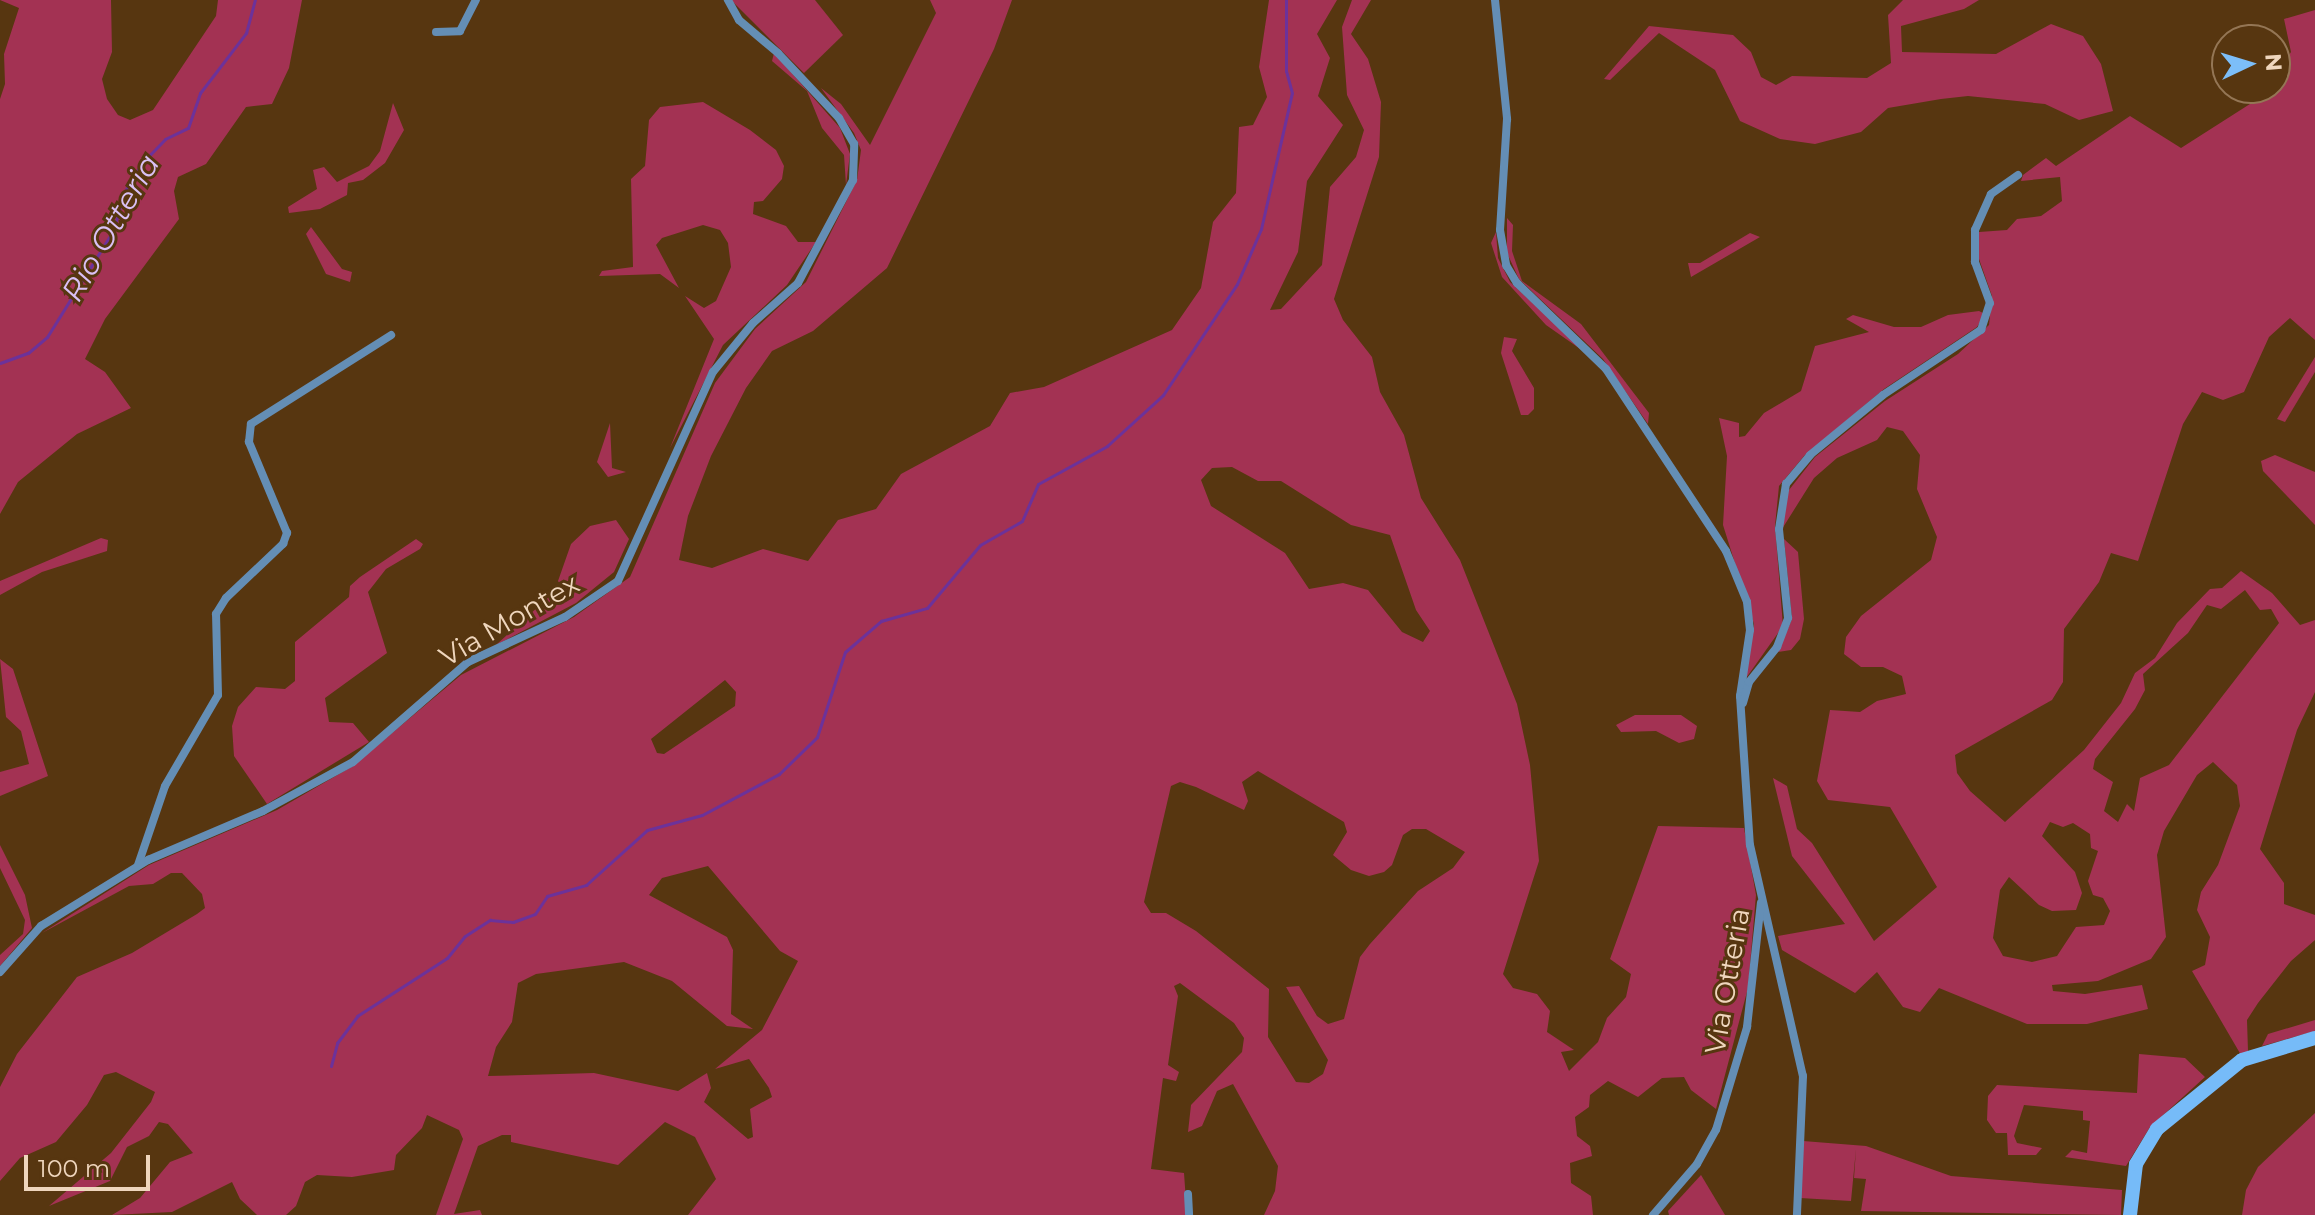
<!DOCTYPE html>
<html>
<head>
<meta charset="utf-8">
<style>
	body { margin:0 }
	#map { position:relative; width:2315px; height:1215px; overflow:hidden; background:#573610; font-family:Montserrat,sans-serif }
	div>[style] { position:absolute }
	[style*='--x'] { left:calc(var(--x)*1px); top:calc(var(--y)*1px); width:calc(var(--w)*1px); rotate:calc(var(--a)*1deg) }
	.green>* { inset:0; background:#a33253 }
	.stream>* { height:3px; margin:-1.5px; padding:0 1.5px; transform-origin:1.5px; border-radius:1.5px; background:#6c329a }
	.street>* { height:8px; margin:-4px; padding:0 4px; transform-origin:4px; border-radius:4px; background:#648eb5 }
	.secondary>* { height:14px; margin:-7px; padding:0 7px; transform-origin:7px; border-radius:7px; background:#76bbf8 }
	span { translate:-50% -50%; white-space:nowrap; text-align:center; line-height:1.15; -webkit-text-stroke:6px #573610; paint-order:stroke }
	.street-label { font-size:28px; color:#efd6bd }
	.water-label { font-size:30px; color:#dac0f5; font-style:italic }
	.north { position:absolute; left:2211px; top:24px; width:80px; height:80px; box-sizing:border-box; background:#573610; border:2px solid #947655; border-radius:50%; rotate:86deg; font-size:22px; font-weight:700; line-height:32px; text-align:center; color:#efd6bd }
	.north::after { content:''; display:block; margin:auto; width:28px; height:36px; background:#7cbef9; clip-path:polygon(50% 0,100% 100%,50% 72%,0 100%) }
	.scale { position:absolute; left:24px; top:1155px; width:126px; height:36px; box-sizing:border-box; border:4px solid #efd6bd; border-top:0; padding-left:10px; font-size:24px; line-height:28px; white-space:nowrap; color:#efd6bd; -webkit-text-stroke:6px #573610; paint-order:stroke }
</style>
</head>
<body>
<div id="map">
	<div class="green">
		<div style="clip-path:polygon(0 0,111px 0,112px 52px,102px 79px,107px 99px,118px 115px,130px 120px,153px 110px,216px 16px,218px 0,302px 0,289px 68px,272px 104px,246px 107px,206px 164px,178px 177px,174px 191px,179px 219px,105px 319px,85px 359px,105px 372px,131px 408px,77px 434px,18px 482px,0 514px,0 99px,5px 84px,4px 54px,19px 8px)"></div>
		<div style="clip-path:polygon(731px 0,815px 0,843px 35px,804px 73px)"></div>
		<div style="clip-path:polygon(evenodd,930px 0,1012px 0,994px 49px,887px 268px,813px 331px,772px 351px,746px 388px,711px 456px,688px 516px,679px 560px,712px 568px,763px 549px,808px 561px,838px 520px,876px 509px,901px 474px,990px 426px,1010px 393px,1044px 387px,1172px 330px,1201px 288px,1213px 222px,1236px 193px,1239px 127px,1253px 125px,1267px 97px,1259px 67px,1269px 0,1337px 0,1317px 34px,1330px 58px,1318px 96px,1343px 125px,1307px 181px,1298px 252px,1270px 310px,1281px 309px,1322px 265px,1330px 187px,1356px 157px,1364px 130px,1347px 95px,1342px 27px,1352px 0,1371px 0,1351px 34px,1368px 59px,1381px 102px,1379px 157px,1334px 299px,1343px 320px,1372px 357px,1380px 392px,1404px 435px,1421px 498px,1460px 560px,1517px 704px,1530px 765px,1539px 861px,1503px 974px,1513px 988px,1537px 994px,1550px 1011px,1547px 1032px,1574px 1050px,1561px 1052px,1569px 1071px,1598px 1042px,1607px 1018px,1626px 997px,1631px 974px,1610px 959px,1658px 826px,1744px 828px,1756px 895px,1748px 988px,1716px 1109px,1691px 1090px,1684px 1077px,1662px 1078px,1638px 1097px,1608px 1081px,1590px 1095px,1589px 1107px,1575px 1117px,1577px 1136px,1590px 1146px,1592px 1156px,1570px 1163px,1571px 1183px,1591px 1196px,1593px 1215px,1264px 1215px,1275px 1191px,1278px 1166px,1233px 1084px,1217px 1091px,1202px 1126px,1188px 1132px,1191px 1105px,1242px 1052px,1244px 1038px,1234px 1023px,1180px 983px,1174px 986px,1178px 996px,1168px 1065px,1179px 1072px,1176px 1081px,1163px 1078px,1151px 1169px,1184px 1173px,1187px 1215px,688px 1215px,716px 1179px,695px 1137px,665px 1122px,618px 1165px,511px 1142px,511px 1135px,502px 1135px,478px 1146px,454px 1214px,480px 1210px,482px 1215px,436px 1215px,463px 1139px,459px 1130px,427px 1115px,422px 1128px,396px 1155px,394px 1170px,352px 1177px,317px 1175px,305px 1182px,296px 1206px,286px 1215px,257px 1215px,240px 1199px,232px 1182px,172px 1212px,112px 1215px,140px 1198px,170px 1162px,193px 1153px,168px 1124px,159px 1122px,149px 1136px,127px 1147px,110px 1181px,49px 1206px,111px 1153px,151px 1102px,155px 1092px,116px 1072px,104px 1075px,87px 1105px,56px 1142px,20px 1158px,0 1181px,0 1087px,17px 1054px,77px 977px,132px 953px,197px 914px,205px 908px,202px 894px,182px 873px,171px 873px,153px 884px,129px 886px,42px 933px,149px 865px,277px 810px,353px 766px,461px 675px,574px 617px,630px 577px,715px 383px,755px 329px,806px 282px,857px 180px,861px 150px,854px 133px,821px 88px,841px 104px,870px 145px,936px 13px,930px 0,1232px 467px,1258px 481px,1281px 481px,1351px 525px,1390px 535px,1416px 610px,1430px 631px,1423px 642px,1402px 632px,1368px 590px,1343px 583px,1309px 589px,1285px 553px,1211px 506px,1201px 480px,1212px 468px,1232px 467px,930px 0,725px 680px,736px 692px,735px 706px,664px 754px,657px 753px,651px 739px,725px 680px,930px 0,1258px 771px,1344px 822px,1347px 832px,1333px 855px,1351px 870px,1369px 876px,1384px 872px,1392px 865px,1403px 835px,1412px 829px,1426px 829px,1465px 852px,1453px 868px,1418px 891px,1370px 944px,1360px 957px,1344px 1019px,1328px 1024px,1317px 1016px,1299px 986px,1286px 987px,1328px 1060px,1323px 1074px,1309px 1083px,1296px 1082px,1268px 1037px,1269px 989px,1196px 931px,1166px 913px,1151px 913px,1144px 902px,1171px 786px,1180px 782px,1196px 787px,1244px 810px,1248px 801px,1242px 782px,1258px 771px,930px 0,708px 866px,780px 951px,798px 961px,762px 1030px,715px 1069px,749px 1059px,769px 1088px,772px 1097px,750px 1109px,753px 1137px,748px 1139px,704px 1102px,711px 1088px,707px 1073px,678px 1091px,594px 1073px,488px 1076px,496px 1047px,512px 1022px,518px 983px,536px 974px,624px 962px,672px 981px,727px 1026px,753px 1029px,731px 1014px,733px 950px,727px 937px,649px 895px,662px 878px,708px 866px)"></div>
		<div style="clip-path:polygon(1903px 0,1979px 0,1964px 9px,1901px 26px,1902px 52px,1996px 54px,2051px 24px,2083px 36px,2101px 64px,2113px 111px,2079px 120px,2045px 104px,1968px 96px,1941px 99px,1888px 108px,1861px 132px,1815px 144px,1780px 139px,1740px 121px,1715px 70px,1659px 33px,1610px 80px,1604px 79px,1649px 26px,1733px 35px,1751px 52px,1761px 77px,1776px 85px,1792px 76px,1867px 78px,1891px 63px,1888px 15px)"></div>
		<div style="clip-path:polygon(evenodd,2315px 10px,2315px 340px,2290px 318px,2269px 337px,2244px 392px,2223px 400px,2202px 392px,2183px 424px,2138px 561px,2111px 553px,2099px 582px,2064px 629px,2063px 682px,2052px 700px,1955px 755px,1957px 773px,1970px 791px,2005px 822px,2084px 750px,2121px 703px,2135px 673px,2155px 658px,2177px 623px,2210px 589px,2222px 588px,2241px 571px,2272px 593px,2300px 625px,2315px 620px,2315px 692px,2297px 730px,2260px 849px,2284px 883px,2284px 904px,2315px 915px,2315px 940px,2291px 961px,2258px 1003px,2247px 1020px,2248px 1051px,2241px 1055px,2192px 971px,2205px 965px,2210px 937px,2197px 910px,2201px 892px,2218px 865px,2240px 806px,2237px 785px,2213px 762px,2197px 775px,2164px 831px,2157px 855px,2166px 937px,2151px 959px,2098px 981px,2052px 985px,2053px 991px,2085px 994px,2142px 985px,2148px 1009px,2087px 1024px,2027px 1024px,1939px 988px,1920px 1012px,1903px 1007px,1877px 972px,1855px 993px,1782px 950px,1778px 936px,1845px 924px,1792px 856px,1773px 778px,1787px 786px,1797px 829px,1812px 843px,1874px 941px,1937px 887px,1890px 807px,1828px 800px,1817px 781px,1830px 710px,1860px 712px,1877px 701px,1906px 694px,1902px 676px,1883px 667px,1861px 667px,1844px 654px,1846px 637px,1861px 616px,1931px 560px,1937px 537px,1917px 489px,1920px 455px,1903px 431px,1887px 427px,1877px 440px,1837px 458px,1814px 478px,1782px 529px,1785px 495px,1815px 457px,1885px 401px,1958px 354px,1989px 325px,1992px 296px,1979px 259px,1979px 232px,2007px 230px,2017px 219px,2041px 216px,2062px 201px,2060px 177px,2021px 181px,2023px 175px,2046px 158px,2056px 166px,2130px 116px,2181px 148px,2275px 88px,2275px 77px,2291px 52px,2284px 19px,2315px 10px,2245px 590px,2260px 610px,2271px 609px,2279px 623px,2169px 765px,2140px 778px,2134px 811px,2127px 804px,2118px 822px,2104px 811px,2113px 782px,2093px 769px,2095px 759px,2135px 709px,2145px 690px,2143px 674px,2188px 633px,2207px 605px,2221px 609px,2245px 590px,2315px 10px,2050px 822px,2063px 827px,2073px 823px,2090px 834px,2091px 848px,2098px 851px,2088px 881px,2093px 895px,2103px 898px,2110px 911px,2104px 925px,2076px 927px,2057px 956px,2032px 962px,2003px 956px,1993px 938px,2000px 890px,2009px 877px,2039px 905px,2052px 911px,2076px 910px,2082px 893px,2075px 872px,2042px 836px,2050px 822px)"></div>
		<div style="clip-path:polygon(774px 53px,840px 128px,850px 154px,846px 185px,844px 155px,822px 128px,807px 91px,772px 61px)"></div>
		<div style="clip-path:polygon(703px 102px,750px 130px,776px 150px,784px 166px,782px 179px,763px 201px,754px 202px,753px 214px,786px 226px,798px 242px,816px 242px,787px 285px,723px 345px,670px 448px,714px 339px,685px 296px,704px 308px,716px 301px,731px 267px,728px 243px,720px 230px,703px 225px,662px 238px,656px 245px,679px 288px,660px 274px,599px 276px,602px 271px,633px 267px,631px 179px,645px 166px,649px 120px,660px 107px)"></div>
		<div style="clip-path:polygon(393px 103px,404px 130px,385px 163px,363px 180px,348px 183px,347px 195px,320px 209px,289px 213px,288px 207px,317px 189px,313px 170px,324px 167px,337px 182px,369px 166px,380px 151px)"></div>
		<div style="clip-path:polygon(1507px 218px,1513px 225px,1512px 251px,1522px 281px,1581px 324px,1649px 413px,1648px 424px,1603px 359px,1519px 279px,1507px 253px)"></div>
		<div style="clip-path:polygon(311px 227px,342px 269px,352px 272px,350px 282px,326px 274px,306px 234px)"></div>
		<div style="clip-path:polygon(1496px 232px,1498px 258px,1510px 282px,1586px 353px,1546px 325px,1502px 277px,1491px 243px)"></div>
		<div style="clip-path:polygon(1750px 233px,1760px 237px,1691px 277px,1688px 263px,1700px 263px)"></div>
		<div style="clip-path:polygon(1979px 311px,1985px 314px,1977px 327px,1884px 389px,1804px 456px,1779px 486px,1775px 526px,1783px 626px,1744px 681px,1754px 624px,1723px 525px,1727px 456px,1719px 418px,1739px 423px,1739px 437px,1745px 436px,1764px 413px,1801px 391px,1815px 346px,1869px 332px,1846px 319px,1853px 315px,1894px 327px,1921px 327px,1948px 315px)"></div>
		<div style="clip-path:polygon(1504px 337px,1517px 339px,1512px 351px,1534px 388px,1534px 409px,1528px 415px,1521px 415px,1501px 353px)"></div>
		<div style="clip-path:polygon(2315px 357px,2315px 372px,2285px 422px,2277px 419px)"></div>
		<div style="clip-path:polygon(610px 423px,612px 468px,626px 472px,608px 477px,597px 462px)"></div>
		<div style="clip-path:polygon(2275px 455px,2315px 472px,2315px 525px,2263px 471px,2261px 461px)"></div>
		<div style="clip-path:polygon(616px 520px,629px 539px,614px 572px,576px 603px,496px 645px,561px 586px,558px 581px,571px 544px,590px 526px)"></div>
		<div style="clip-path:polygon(101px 538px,108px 540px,107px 551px,42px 572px,0 595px,0 581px)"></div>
		<div style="clip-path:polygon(416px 539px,423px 544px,420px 549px,386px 569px,368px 592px,387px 653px,325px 698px,329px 722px,353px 723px,369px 742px,267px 804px,234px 756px,232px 726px,238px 707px,256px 687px,285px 689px,295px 681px,295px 642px,349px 597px,350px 586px,360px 577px)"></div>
		<div style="clip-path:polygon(1784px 539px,1798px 552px,1804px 619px,1800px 639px,1791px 650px,1778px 652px,1792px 619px)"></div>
		<div style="clip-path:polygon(0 659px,13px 669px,48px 776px,0 796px,0 772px,29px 764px,21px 731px,6px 717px)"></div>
		<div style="clip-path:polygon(1635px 715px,1681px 715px,1697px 726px,1694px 739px,1679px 743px,1656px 731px,1621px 732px,1616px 725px)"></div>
		<div style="clip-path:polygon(0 845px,25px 895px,32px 928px,0 966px,0 955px,23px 934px,25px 920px,0 868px)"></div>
		<div style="clip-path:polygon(2315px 1020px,2315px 1031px,2262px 1046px,2268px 1034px)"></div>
		<div style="clip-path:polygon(2139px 1054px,2185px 1058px,2205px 1077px,2150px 1127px,2126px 1166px,2065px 1157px,2072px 1150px,2087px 1153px,2090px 1121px,2083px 1120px,2083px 1111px,2024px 1105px,2014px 1136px,2017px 1143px,2042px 1148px,2036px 1155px,2008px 1155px,2007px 1133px,1996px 1133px,1987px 1120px,1988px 1096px,1997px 1085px,2137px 1093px)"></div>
		<div style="clip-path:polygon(2315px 1113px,2315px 1215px,2242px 1215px,2246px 1190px,2258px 1167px)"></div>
		<div style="clip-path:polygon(1803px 1141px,1866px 1146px,1951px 1176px,2122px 1190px,2121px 1215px,1861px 1211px,1866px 1179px,1854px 1178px,1856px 1149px,1851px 1201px,1800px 1198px)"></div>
		<div style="clip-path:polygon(1701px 1175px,1725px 1215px,1669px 1215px,1668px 1211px)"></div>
	</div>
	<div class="stream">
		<div style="--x:0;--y:363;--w:30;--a:-20"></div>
		<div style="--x:28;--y:353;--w:25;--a:-40"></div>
		<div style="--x:47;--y:337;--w:125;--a:-58.1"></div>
		<div style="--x:113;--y:231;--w:42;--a:-73.3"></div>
		<div style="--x:125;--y:191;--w:33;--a:-59"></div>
		<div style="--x:142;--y:163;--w:33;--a:-46"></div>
		<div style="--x:165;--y:139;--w:25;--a:-26"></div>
		<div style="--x:188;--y:128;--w:37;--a:-71"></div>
		<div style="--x:200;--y:93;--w:76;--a:-52.5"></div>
		<div style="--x:246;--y:33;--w:34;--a:-75"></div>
		<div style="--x:331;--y:1066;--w:24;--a:-75"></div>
		<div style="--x:337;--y:1043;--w:34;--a:-53"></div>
		<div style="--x:357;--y:1016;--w:107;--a:-32.8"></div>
		<div style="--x:447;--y:958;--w:28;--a:-51"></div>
		<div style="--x:465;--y:936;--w:30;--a:-33"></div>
		<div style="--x:490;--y:920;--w:23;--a:5"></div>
		<div style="--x:513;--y:922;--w:23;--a:-20"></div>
		<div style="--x:535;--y:914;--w:22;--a:-56"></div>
		<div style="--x:547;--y:896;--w:41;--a:-15.8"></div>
		<div style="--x:586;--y:885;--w:82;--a:-42"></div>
		<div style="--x:647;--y:830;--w:57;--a:-15.3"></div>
		<div style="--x:702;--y:815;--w:87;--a:-28"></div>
		<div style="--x:779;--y:774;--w:53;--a:-44.2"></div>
		<div style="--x:817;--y:737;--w:89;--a:-71.8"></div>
		<div style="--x:845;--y:652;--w:48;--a:-40.7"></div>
		<div style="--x:881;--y:621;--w:48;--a:-15.8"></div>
		<div style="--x:927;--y:608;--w:82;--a:-49.9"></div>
		<div style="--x:980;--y:545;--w:48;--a:-29.7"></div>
		<div style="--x:1022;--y:521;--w:40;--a:-66.6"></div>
		<div style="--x:1038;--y:484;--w:79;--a:-28.8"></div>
		<div style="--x:1107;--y:446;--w:76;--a:-42.3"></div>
		<div style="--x:1163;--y:395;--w:133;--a:-56.3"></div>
		<div style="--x:1237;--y:284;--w:60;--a:-66.4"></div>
		<div style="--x:1261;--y:229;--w:139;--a:-77.2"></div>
		<div style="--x:1292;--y:93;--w:23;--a:-105"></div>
		<div style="--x:1286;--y:71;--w:71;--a:-90"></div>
	</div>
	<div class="street">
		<div style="--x:1495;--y:0;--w:120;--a:84.2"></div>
		<div style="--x:1507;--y:119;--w:111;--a:93.6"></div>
		<div style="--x:1500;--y:230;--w:36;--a:80"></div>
		<div style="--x:1506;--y:265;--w:21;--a:59"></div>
		<div style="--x:1517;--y:283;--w:124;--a:44"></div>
		<div style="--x:1606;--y:369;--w:218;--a:56.6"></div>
		<div style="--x:1726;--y:551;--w:55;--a:67.6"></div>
		<div style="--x:1747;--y:602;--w:28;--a:84"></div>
		<div style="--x:1750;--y:630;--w:67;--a:98.6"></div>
		<div style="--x:1740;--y:696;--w:149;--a:86.2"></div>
		<div style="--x:1750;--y:845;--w:237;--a:77.1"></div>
		<div style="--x:1803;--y:1076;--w:139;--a:92.5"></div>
		<div style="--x:436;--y:32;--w:24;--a:-2"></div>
		<div style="--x:460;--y:31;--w:35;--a:-63"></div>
		<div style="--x:1743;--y:703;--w:22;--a:-74"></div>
		<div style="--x:1749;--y:682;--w:45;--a:-51.3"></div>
		<div style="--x:1777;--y:647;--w:31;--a:-69"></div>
		<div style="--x:1788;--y:618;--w:89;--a:-95.8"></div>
		<div style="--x:1779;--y:529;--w:46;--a:-81.2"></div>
		<div style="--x:1786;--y:484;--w:38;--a:-50"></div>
		<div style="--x:1810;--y:455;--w:94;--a:-39.4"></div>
		<div style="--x:1883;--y:395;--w:118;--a:-33.6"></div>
		<div style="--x:1981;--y:330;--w:28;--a:-72"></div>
		<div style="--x:1990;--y:303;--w:44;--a:-110.1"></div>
		<div style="--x:1975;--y:262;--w:32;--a:-90"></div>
		<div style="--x:1975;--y:230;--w:39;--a:-66"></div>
		<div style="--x:1991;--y:194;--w:33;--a:-35"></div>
		<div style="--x:138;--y:865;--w:83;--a:-71.1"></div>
		<div style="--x:165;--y:786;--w:105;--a:-59.8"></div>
		<div style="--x:218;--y:695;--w:81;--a:-91.4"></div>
		<div style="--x:216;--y:614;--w:19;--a:-58"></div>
		<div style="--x:226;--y:598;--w:79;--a:-43.5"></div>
		<div style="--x:283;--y:544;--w:12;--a:-70"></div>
		<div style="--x:287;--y:533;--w:99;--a:-112.7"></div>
		<div style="--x:249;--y:442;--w:18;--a:-84"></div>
		<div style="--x:251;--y:424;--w:166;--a:-32.4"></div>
		<div style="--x:0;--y:972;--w:62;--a:-48.3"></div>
		<div style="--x:41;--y:926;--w:126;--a:-31.7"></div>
		<div style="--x:148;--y:860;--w:125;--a:-23.1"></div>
		<div style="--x:263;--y:811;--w:102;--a:-28.6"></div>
		<div style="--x:353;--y:762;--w:152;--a:-41"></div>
		<div style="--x:468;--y:662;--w:107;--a:-24.9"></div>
		<div style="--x:565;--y:617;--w:64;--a:-34.2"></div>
		<div style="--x:618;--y:581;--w:230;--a:-65.6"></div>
		<div style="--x:713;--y:372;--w:63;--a:-50.8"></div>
		<div style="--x:753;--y:323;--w:60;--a:-41.6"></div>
		<div style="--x:798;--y:283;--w:117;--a:-61.9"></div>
		<div style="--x:853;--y:180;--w:36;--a:-88"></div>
		<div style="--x:854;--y:144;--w:30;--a:-120"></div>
		<div style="--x:839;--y:118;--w:89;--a:-133.2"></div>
		<div style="--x:778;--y:53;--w:51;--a:-139.8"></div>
		<div style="--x:739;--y:20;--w:23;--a:-119"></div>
		<div style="--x:1188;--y:1194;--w:21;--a:87"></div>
		<div style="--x:1653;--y:1215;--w:67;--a:-49.2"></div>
		<div style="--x:1697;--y:1164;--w:39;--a:-61"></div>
		<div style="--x:1716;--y:1130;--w:108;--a:-73.2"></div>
		<div style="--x:1747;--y:1027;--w:125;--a:-83.6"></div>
	</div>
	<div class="secondary">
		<div style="--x:2130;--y:1215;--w:51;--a:-83.3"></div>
		<div style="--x:2136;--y:1164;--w:41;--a:-59"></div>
		<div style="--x:2157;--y:1129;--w:109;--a:-39.1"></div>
		<div style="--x:2242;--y:1060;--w:76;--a:-16.8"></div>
	</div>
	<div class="street-label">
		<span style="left:509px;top:620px;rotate:-30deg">Via Montex</span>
		<span style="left:1727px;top:981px;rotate:-80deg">Via Otteria</span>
	</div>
	<div class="water-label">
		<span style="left:111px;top:228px;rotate:-60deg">Rio Otteria</span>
	</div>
	<div class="north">N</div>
	<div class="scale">100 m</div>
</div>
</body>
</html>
